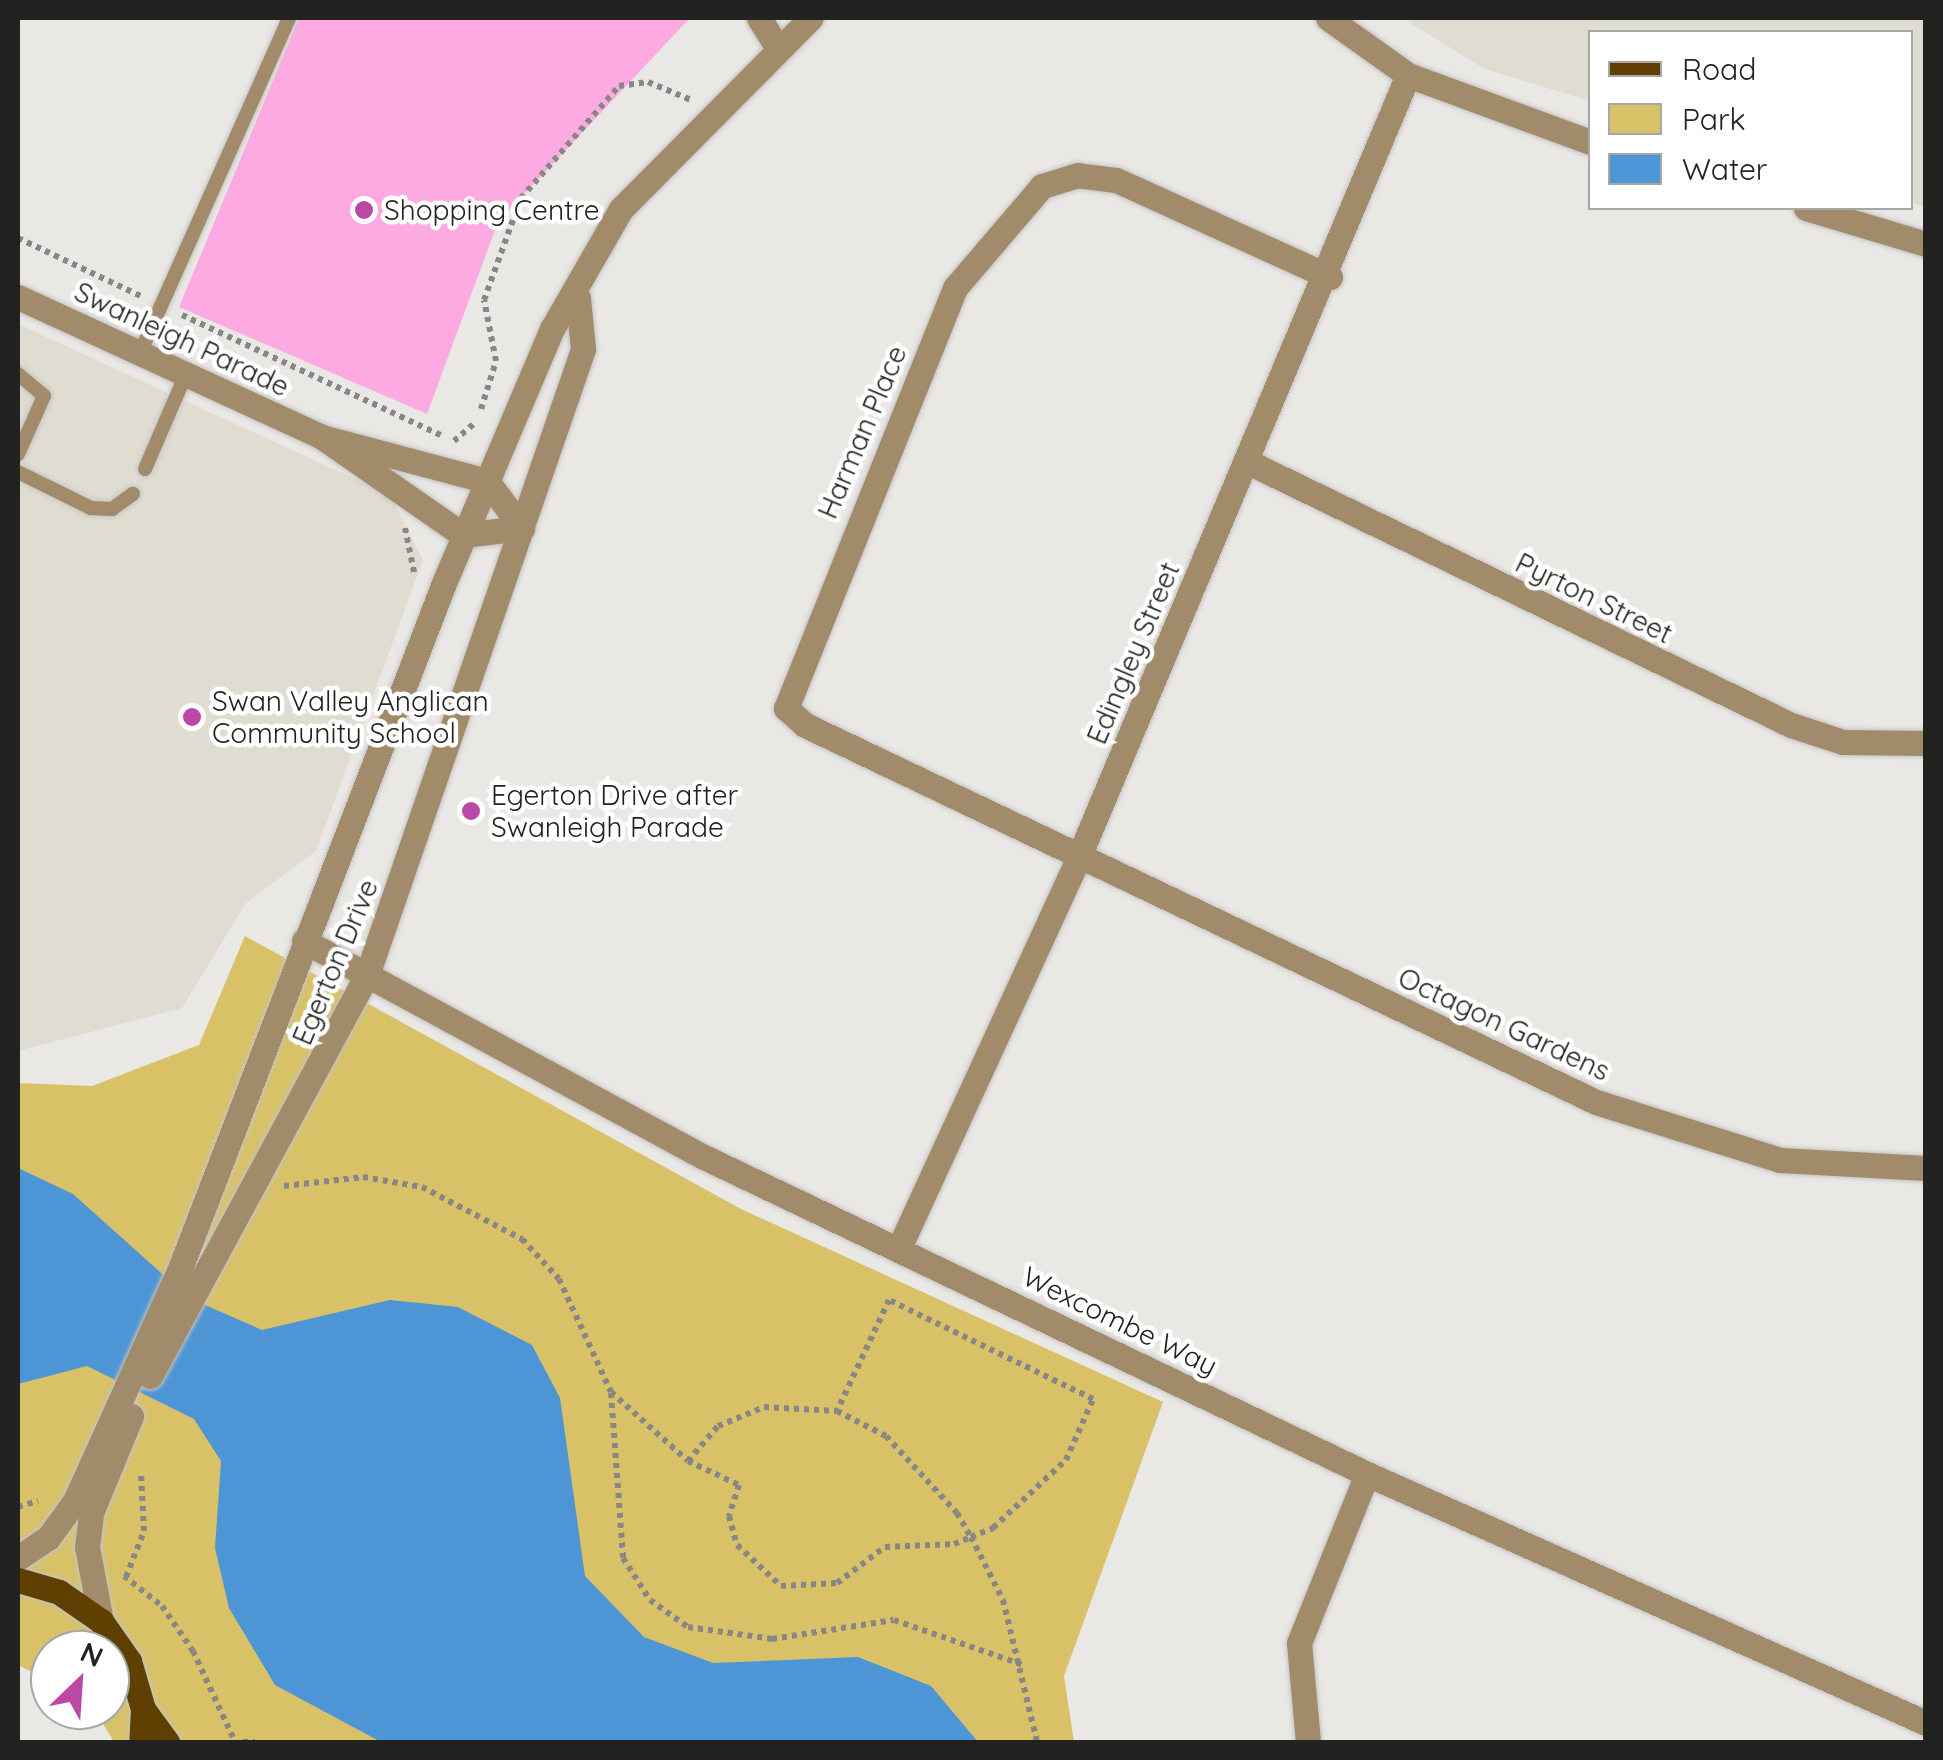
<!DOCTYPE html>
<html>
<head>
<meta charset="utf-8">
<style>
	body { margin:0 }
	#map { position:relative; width:1943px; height:1760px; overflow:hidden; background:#e9e8e5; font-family:Quicksand,sans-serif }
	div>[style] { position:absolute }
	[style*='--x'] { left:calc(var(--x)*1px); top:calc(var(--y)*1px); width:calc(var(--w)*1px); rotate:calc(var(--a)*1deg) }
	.built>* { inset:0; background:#dfdcd1 }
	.green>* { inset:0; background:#d8c166 }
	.water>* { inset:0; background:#4d95d5 }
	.building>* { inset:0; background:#feaae2 }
	.path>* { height:6px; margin-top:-3px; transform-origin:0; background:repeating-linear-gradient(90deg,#888785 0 5px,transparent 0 10px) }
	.roads { filter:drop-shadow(0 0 2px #c5c4c2) drop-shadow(0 0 2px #c5c4c2) }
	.service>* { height:14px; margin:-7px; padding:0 7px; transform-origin:7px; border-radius:7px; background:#a18b6a }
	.minor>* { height:25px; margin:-12.5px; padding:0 12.5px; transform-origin:12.5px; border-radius:12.5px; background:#a18b6a }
	.tertiary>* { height:25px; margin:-12.5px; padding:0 12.5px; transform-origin:12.5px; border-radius:12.5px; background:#a18b6a }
	.primary>* { height:25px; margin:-12.5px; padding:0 12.5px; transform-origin:12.5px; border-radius:12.5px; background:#5f4002 }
	.dots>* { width:28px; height:28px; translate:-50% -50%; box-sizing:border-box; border:5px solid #fff; border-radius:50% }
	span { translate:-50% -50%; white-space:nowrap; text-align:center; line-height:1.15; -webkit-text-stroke:9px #fff; paint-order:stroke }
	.poi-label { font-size:28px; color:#222220 }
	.left { translate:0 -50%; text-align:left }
	.street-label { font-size:28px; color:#222220 }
	.frame { position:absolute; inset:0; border:20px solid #222220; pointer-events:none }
	.legend { position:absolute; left:1588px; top:30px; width:325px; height:180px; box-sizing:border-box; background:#fff; border:2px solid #a7a7a6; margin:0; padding:12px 18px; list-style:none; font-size:30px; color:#222220 }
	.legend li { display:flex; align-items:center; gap:20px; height:50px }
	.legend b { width:50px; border:2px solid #a7a7a6 }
	.north { position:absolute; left:30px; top:1630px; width:100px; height:100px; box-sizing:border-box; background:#fff; border:2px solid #a7a7a6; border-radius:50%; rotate:25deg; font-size:28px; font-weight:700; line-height:40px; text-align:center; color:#222220 }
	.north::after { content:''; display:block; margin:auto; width:35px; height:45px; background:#b949a5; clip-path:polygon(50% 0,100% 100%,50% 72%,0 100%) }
</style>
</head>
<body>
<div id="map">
	<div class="built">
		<div style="clip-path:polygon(1402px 18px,1925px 18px,1925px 207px,1911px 202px,1910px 32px,1590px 32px,1590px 101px,1485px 69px)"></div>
		<div style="clip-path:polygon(18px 324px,390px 495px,423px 560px,316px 851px,246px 903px,182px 1008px,18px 1051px)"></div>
	</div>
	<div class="green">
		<div style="clip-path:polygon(245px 936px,741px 1209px,1163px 1402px,1064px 1676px,1074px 1742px,114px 1742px,95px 1710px,110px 1710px,110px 1650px,50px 1650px,50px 1681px,18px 1665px,18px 1083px,92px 1086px,199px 1045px)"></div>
	</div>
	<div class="water">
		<div style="clip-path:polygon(18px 1168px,73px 1194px,189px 1298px,262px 1330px,390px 1300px,458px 1307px,532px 1345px,560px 1398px,585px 1576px,644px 1637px,713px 1663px,858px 1657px,931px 1686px,978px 1742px,381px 1742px,275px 1685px,229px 1608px,215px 1548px,221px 1461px,194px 1419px,87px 1366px,18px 1384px)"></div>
	</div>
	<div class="building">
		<div style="clip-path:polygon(299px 18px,690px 18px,498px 222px,427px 414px,179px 307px)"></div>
	</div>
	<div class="path">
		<div style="--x:18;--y:238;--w:138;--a:25.3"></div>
		<div style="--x:182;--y:315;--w:288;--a:24.9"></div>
		<div style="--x:481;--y:409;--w:50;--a:-72.6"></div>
		<div style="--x:496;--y:361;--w:62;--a:-101.1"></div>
		<div style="--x:484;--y:300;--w:109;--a:-70.1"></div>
		<div style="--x:521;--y:198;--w:149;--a:-48.8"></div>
		<div style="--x:619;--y:86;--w:29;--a:-8"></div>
		<div style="--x:648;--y:82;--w:47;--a:22.7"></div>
		<div style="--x:454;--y:441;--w:30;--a:-41"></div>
		<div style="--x:405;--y:528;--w:45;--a:78.4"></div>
		<div style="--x:284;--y:1186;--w:80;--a:-6.5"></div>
		<div style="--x:363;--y:1177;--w:60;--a:9.6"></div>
		<div style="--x:422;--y:1187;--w:113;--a:27.5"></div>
		<div style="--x:522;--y:1239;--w:54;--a:47.2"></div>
		<div style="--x:559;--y:1279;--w:124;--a:65.3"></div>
		<div style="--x:611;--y:1392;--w:103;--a:41.9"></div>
		<div style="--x:688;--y:1461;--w:56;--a:25.2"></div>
		<div style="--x:739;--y:1485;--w:33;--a:108"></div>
		<div style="--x:729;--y:1516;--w:30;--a:75"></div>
		<div style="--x:737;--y:1545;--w:60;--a:43"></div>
		<div style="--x:781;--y:1586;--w:56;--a:-3.1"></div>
		<div style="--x:837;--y:1583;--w:60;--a:-36.9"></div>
		<div style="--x:885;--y:1547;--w:69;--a:-2.5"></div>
		<div style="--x:954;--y:1544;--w:18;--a:-22"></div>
		<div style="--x:971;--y:1537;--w:24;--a:-22"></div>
		<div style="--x:993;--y:1528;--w:100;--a:-43"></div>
		<div style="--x:1066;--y:1460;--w:67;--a:-66.1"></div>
		<div style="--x:1093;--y:1399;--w:227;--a:-154.1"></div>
		<div style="--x:889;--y:1300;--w:123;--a:115.1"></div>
		<div style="--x:837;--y:1411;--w:55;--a:27"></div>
		<div style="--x:886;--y:1436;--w:105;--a:47.3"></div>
		<div style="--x:957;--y:1513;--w:28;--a:60"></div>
		<div style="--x:971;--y:1537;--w:71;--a:63.1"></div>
		<div style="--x:1003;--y:1600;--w:146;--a:76.5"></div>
		<div style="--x:611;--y:1393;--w:165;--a:85.8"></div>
		<div style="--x:623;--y:1558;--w:50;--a:57.3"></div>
		<div style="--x:650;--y:1600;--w:47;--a:35.4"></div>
		<div style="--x:688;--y:1627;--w:85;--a:8.1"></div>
		<div style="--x:772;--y:1639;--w:123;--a:-8.9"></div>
		<div style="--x:894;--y:1620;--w:140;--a:19.2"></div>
		<div style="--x:688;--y:1461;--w:46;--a:-49.4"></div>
		<div style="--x:718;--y:1426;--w:50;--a:-22.4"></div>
		<div style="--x:764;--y:1407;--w:73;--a:3.1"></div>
		<div style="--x:18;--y:1507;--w:21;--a:-17"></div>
		<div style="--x:124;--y:1576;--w:48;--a:38.3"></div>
		<div style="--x:162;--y:1606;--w:55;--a:55.4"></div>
		<div style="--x:193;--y:1651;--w:100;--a:65.2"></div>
		<div style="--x:126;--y:1577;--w:49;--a:-68.6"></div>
		<div style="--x:144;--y:1531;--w:57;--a:-93"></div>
		<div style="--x:243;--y:1742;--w:12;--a:0"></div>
	</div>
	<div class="roads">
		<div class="service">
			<div style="--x:140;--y:353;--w:367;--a:-66"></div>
			<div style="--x:18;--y:374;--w:34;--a:40"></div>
			<div style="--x:44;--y:396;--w:64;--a:114.1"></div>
			<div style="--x:145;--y:469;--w:103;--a:-66.7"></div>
			<div style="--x:18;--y:472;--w:81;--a:26.3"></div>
			<div style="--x:91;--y:508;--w:21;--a:3"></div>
			<div style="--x:112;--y:509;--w:26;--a:-36"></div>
		</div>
		<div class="minor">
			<div style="--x:1328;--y:18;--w:98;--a:35.5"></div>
			<div style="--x:1408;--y:75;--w:194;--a:20.2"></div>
			<div style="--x:1806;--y:208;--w:125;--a:16.7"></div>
			<div style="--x:1330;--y:277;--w:235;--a:-155.6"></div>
			<div style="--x:1116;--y:180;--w:38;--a:-173"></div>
			<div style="--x:1078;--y:175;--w:38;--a:163"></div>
			<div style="--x:1042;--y:186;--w:134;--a:130.5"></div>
			<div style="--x:955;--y:288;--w:453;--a:111.9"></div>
			<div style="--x:786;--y:708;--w:25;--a:42"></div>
			<div style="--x:805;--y:725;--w:876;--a:25.48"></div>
			<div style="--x:1596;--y:1102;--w:193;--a:17.5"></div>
			<div style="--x:1780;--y:1160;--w:146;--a:3.1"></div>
			<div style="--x:18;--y:297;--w:335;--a:24.7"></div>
			<div style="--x:322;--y:437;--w:171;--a:14.9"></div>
			<div style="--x:487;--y:481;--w:59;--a:53.3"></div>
			<div style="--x:522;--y:528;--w:59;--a:173.2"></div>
			<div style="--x:463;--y:535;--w:172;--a:-145.2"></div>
			<div style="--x:1248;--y:462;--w:603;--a:25.84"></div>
			<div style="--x:1791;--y:725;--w:55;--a:18.1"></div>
			<div style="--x:1843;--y:742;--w:83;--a:0.7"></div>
			<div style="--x:304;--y:941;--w:455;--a:28.4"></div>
			<div style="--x:704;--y:1157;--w:735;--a:25.55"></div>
			<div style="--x:1367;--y:1474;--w:612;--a:24.01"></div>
			<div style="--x:899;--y:1248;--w:434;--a:-65.3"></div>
			<div style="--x:1080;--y:854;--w:845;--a:-67.17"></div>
			<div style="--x:1308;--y:1742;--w:99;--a:-95.2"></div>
			<div style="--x:1299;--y:1643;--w:182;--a:-68.1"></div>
		</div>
		<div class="tertiary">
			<div style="--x:759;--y:18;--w:31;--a:58"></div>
			<div style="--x:150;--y:1376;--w:456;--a:-61.6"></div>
			<div style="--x:367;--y:975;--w:662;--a:-70.96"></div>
			<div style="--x:583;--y:349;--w:51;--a:-95.6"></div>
			<div style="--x:18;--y:1558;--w:36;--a:-34"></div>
			<div style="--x:48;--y:1538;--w:46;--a:-53.9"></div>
			<div style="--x:75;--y:1501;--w:258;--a:-65.7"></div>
			<div style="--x:181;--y:1266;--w:732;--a:-68.94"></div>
			<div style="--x:444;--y:583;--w:276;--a:-67"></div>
			<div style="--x:552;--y:329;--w:138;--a:-60.1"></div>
			<div style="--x:621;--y:209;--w:269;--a:-45.2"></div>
			<div style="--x:101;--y:1621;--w:75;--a:-100.7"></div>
			<div style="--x:87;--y:1547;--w:34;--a:-83"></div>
			<div style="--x:91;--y:1513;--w:105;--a:-67.6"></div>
		</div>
		<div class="primary">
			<div style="--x:18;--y:1580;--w:43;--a:16.3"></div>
			<div style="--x:59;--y:1592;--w:51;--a:34.6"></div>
			<div style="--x:101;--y:1621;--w:49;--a:55"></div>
			<div style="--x:129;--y:1661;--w:50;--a:73.7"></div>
			<div style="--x:143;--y:1709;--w:33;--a:93"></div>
			<div style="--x:143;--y:1709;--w:41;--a:54"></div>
		</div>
	</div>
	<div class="dots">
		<div style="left:364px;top:210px;background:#b949a5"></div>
		<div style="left:192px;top:717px;background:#b949a5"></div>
		<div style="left:471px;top:811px;background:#b949a5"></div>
	</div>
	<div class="poi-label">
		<span class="left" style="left:384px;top:210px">Shopping Centre</span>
		<span class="left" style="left:212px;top:717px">Swan Valley Anglican<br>Community School</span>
		<span class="left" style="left:491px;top:811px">Egerton Drive after<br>Swanleigh Parade</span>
	</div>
	<div class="street-label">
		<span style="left:182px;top:339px;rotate:25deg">Swanleigh Parade</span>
		<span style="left:862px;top:432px;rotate:-67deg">Harman Place</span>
		<span style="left:1594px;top:598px;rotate:26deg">Pyrton Street</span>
		<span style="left:1133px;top:653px;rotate:-67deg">Edingley Street</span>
		<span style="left:335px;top:962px;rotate:-67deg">Egerton Drive</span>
		<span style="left:1504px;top:1024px;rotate:25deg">Octagon Gardens</span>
		<span style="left:1120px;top:1321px;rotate:26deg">Wexcombe Way</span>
	</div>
	<div class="frame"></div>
	<ul class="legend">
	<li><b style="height:12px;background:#5f4002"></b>Road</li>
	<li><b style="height:28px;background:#d8c166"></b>Park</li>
	<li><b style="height:28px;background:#4d95d5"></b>Water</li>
	</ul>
	<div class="north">N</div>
</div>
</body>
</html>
